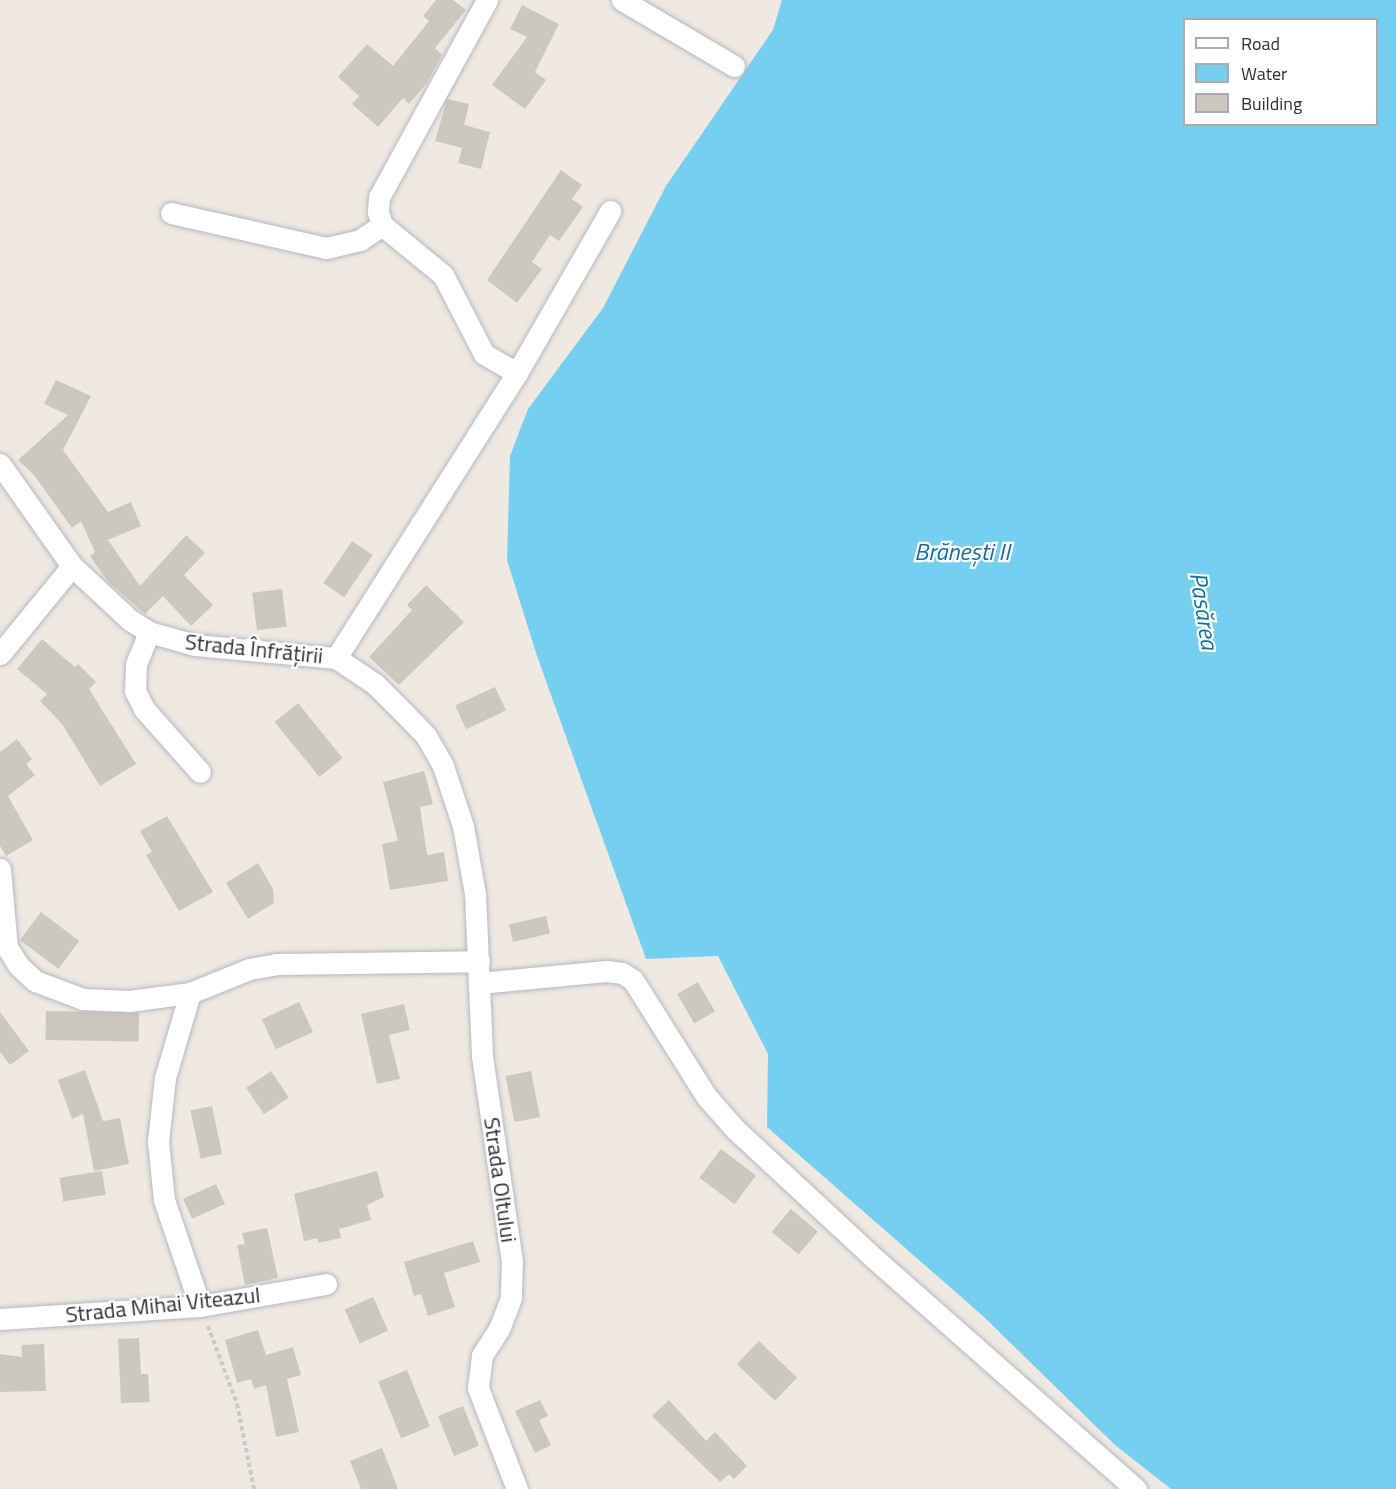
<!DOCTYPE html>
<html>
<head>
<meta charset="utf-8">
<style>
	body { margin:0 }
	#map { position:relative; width:1396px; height:1489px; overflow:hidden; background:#efe9e1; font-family:"Titillium Web",sans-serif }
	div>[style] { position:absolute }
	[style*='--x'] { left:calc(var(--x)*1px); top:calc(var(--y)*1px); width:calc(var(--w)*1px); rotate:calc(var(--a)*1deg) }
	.water>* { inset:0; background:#75cff0 }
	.building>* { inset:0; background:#cbc7bf; transform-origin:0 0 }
	.path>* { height:4px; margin-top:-2px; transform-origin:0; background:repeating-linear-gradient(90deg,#c9c9c9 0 4.5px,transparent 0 7.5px) }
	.roads { filter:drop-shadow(0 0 2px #b4b7c1) drop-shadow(0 0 2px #b4b7c1) }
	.street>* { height:21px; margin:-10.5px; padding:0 10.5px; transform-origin:10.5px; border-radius:10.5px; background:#fff }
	span { translate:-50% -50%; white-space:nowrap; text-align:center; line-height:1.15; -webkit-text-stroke:4.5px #fff; paint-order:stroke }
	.street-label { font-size:22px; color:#2e2e2e }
	.water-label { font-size:24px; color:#0d6fa3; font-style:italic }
	.legend { position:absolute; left:1183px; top:18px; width:195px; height:108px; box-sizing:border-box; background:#fff; border:2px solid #ababab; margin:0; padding:8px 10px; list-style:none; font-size:18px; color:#2e2e2e }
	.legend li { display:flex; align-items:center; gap:12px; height:30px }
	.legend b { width:30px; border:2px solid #ababab }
</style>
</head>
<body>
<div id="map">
	<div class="water">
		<div style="clip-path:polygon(evenodd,782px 0,1396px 0,1396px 1489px,1171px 1489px,1115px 1445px,983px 1316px,767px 1127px,768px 1054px,718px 956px,646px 959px,537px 656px,507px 560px,510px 456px,528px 409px,603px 308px,666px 186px,773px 30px,782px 0,1184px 20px,1376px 20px,1376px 124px,1184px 124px,1184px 20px)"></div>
	</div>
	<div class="building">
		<div style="clip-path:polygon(436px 0,453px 0,466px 10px,435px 48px,442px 55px,427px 83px,409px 104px,403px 98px,378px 127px,352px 104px,359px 96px,338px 77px,367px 44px,393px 66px,429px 21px,423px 16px)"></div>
		<div style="clip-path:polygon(522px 5px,559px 24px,535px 72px,546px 80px,525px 109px,492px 85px,527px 37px,510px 29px)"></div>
		<div style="clip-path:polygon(447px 99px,469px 104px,464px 125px,490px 132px,481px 169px,458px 163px,462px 148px,435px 141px)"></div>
		<div style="clip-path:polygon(561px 170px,582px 185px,572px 199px,583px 207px,559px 241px,550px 235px,532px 262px,542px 269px,517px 303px,487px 280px)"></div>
		<div style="clip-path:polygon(56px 380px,91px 396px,63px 450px,108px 512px,131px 502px,141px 526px,108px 540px,140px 586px,186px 535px,205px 553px,184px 575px,213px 605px,191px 626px,163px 596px,145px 614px,108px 582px,90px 556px,95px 552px,81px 521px,72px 528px,34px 475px,18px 460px,68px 415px,44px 404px)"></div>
		<div style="left:352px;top:541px;width:25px;height:51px;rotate:34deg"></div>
		<div style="clip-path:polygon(426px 585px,464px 622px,399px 685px,369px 657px,412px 610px,407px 605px)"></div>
		<div style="left:282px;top:589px;width:38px;height:30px;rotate:83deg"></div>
		<div style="clip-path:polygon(42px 639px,75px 667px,78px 664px,96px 682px,89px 689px,136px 764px,100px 786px,62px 724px,40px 701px,47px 694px,17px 669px)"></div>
		<div style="left:495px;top:687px;width:26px;height:44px;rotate:65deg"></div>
		<div style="left:298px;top:703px;width:71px;height:30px;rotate:51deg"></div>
		<div style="clip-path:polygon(17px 739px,32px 759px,26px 764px,35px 775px,8px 796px,33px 840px,6px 856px,0 846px,0 752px)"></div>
		<div style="clip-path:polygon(424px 771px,433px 804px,420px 807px,427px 855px,444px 852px,448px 881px,390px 890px,382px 844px,398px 841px,383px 782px)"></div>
		<div style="clip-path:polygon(167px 816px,213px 892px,179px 911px,146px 855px,152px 852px,140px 831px)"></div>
		<div style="clip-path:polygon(258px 863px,273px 889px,274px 903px,248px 919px,226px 883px)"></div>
		<div style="left:41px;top:912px;width:48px;height:35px;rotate:37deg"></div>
		<div style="left:546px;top:916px;width:18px;height:38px;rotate:77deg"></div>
		<div style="left:698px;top:982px;width:34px;height:24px;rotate:60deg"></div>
		<div style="left:299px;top:1002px;width:33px;height:41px;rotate:65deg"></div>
		<div style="clip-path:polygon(404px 1004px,410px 1030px,389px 1035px,400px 1079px,377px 1084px,361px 1014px)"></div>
		<div style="left:46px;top:1011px;width:93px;height:29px;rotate:1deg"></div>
		<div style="clip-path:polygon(0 1012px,29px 1051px,10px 1065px,0 1052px)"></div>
		<div style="clip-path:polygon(85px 1070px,103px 1121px,120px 1118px,129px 1164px,94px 1171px,83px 1114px,72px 1119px,58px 1080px)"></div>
		<div style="left:271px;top:1071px;width:32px;height:30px;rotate:56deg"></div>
		<div style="left:531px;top:1071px;width:47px;height:26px;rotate:79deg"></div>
		<div style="left:212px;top:1106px;width:49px;height:22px;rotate:78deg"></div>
		<div style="left:721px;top:1149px;width:44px;height:36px;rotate:37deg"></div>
		<div style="left:102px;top:1171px;width:24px;height:43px;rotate:81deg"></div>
		<div style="clip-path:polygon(377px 1171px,384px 1197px,367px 1205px,371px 1220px,339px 1229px,341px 1238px,318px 1243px,318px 1238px,304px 1241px,294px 1194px)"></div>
		<div style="left:216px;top:1184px;width:22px;height:36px;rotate:66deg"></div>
		<div style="left:791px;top:1209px;width:35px;height:30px;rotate:40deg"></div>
		<div style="clip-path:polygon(267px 1228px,278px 1278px,245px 1285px,237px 1245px,245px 1244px,242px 1233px)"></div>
		<div style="clip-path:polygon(473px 1241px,480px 1262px,444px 1273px,455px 1307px,428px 1316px,421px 1294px,414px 1296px,404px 1262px)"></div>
		<div style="left:373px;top:1297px;width:37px;height:31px;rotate:66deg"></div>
		<div style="clip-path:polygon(258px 1330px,266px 1355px,293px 1347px,301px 1375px,287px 1379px,299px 1432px,276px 1437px,266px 1385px,254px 1389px,251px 1379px,237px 1383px,225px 1340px)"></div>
		<div style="clip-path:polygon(139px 1338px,141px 1374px,148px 1374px,150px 1402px,121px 1403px,118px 1339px)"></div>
		<div style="left:759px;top:1341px;width:53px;height:32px;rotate:44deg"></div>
		<div style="clip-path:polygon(44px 1344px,46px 1391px,0 1392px,0 1354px,22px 1357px,22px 1345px)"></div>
		<div style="left:407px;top:1370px;width:61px;height:31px;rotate:68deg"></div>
		<div style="clip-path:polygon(540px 1400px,548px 1416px,539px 1420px,551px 1445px,535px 1453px,515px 1411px)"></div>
		<div style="clip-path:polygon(669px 1400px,706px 1441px,715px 1432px,747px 1466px,734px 1479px,729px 1474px,720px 1482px,652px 1416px)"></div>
		<div style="left:463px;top:1406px;width:43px;height:27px;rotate:68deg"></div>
		<div style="clip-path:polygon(382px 1448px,398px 1489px,361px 1489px,350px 1461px)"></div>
	</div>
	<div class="path">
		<div style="--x:208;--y:1326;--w:83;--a:69.6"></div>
		<div style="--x:237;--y:1404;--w:87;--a:78.7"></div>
	</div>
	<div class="roads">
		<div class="street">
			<div style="--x:487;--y:0;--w:225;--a:118.7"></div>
			<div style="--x:379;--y:197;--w:15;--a:94"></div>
			<div style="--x:378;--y:212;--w:14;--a:73"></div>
			<div style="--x:382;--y:225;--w:79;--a:39.3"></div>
			<div style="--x:443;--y:275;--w:89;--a:62.6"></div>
			<div style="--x:484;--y:354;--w:38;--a:30"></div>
			<div style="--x:622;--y:0;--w:130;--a:30.5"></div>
			<div style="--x:171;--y:213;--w:159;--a:12.7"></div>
			<div style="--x:326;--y:248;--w:35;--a:-13"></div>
			<div style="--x:360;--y:240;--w:27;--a:-34"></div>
			<div style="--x:0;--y:464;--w:125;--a:54.8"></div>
			<div style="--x:72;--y:566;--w:79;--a:43"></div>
			<div style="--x:130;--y:620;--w:22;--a:32"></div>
			<div style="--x:149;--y:632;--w:48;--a:15.8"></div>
			<div style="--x:195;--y:645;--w:142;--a:5.3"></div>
			<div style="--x:336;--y:658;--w:47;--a:33.7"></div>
			<div style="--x:375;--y:684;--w:40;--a:45"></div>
			<div style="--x:403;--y:712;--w:33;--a:46"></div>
			<div style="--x:426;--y:736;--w:34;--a:60"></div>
			<div style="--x:443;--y:766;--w:63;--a:71.6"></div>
			<div style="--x:463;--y:826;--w:69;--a:80"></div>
			<div style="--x:475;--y:894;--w:162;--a:87.5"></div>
			<div style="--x:482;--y:1056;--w:207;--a:81.7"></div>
			<div style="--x:512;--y:1261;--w:37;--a:92"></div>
			<div style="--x:511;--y:1298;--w:33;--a:111"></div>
			<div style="--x:499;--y:1329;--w:31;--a:123"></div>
			<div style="--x:482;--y:1355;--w:33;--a:97"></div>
			<div style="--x:478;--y:1388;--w:108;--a:68.9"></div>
			<div style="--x:149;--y:632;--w:35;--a:112"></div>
			<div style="--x:136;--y:665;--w:26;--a:92"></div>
			<div style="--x:135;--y:691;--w:20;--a:63"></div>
			<div style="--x:144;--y:709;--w:84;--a:48.4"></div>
			<div style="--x:0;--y:654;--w:114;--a:-50.7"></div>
			<div style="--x:336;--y:658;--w:338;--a:-57.6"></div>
			<div style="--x:517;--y:373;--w:187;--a:-60.1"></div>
			<div style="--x:0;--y:869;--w:78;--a:84.9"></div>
			<div style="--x:7;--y:947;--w:22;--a:58"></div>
			<div style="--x:19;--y:966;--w:22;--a:43"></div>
			<div style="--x:35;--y:981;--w:51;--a:20.6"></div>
			<div style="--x:83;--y:999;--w:46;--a:2.5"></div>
			<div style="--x:129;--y:1001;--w:62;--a:-7.5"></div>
			<div style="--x:190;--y:993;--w:64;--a:-22.1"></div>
			<div style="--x:249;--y:969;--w:27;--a:-10"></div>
			<div style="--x:276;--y:964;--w:203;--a:-0.8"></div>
			<div style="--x:479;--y:983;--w:128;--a:-5.4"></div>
			<div style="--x:606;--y:971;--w:16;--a:7"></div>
			<div style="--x:622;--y:973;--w:13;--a:32"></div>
			<div style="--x:633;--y:980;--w:137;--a:57.8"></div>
			<div style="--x:706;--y:1096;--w:44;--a:48.7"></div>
			<div style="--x:735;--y:1129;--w:191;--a:42.9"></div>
			<div style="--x:875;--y:1259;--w:348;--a:41.4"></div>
			<div style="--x:190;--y:993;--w:89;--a:106.4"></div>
			<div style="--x:165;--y:1078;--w:63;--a:96.3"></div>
			<div style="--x:158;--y:1141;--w:59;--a:84.2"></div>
			<div style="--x:164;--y:1200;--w:112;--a:71.2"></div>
			<div style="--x:0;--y:1319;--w:200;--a:-3.7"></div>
			<div style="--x:200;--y:1306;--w:128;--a:-9.9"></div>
		</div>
	</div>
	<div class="street-label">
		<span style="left:254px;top:649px;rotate:6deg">Strada Înfrățirii</span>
		<span style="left:500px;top:1180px;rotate:82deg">Strada Oltului</span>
		<span style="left:163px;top:1305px;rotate:-6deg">Strada Mihai Viteazul</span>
	</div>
	<div class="water-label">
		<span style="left:962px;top:552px">Brănești II</span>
		<span style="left:1204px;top:611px;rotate:81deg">Pasărea</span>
	</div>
	<ul class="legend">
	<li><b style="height:8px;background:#fff"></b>Road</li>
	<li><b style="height:16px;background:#75cff0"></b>Water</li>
	<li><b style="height:16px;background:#cbc7bf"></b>Building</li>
	</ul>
</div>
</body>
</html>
